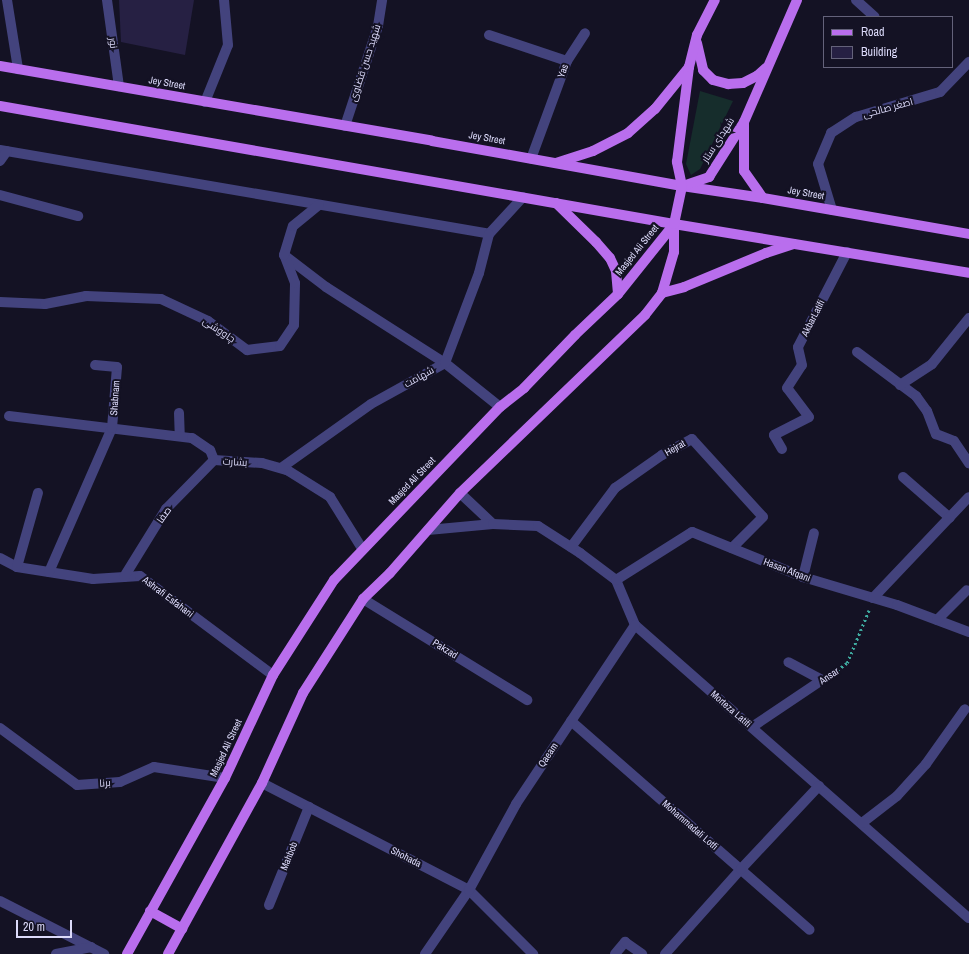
<!DOCTYPE html>
<html>
<head>
<meta charset="utf-8">
<style>
	body { margin:0 }
	#map { position:relative; width:969px; height:954px; overflow:hidden; background:#141224; font-family:"Archivo Narrow",Cairo,sans-serif }
	div>[style] { position:absolute }
	[style*='--x'] { left:calc(var(--x)*1px); top:calc(var(--y)*1px); width:calc(var(--w)*1px); rotate:calc(var(--a)*1deg) }
	.green>* { inset:0; background:#162d2c }
	.building>* { inset:0; background:#262043 }
	.path>* { height:2.5px; margin-top:-1.25px; transform-origin:0; background:repeating-linear-gradient(90deg,#3eaa9f 0 2px,transparent 0 5px) }
	.minor>* { height:10px; margin:-5px; padding:0 5px; transform-origin:5px; border-radius:5px; background:#43437d }
	.major>* { height:10px; margin:-5px; padding:0 5px; transform-origin:5px; border-radius:5px; background:#b96eed }
	span { translate:-50% -50%; white-space:nowrap; text-align:center; line-height:1.15; -webkit-text-stroke:4px #141224; paint-order:stroke }
	.street-label { font-size:10px; color:#dcdafa }
	.legend { position:absolute; left:823px; top:16px; width:130px; height:52px; box-sizing:border-box; background:#141224; border:1px solid #64627a; margin:0; padding:5px 7px; list-style:none; font-size:12px; color:#dcdafa }
	.legend li { display:flex; align-items:center; gap:8px; height:20px }
	.legend b { width:20px; border:1px solid #64627a }
	.scale { position:absolute; left:16px; top:920px; width:56px; height:18px; box-sizing:border-box; border:2px solid #dcdafa; border-top:0; padding-left:5px; font-size:12px; line-height:14px; white-space:nowrap; color:#dcdafa; -webkit-text-stroke:3px #141224; paint-order:stroke }
</style>
</head>
<body>
<div id="map">
	<div class="green">
		<div style="clip-path:polygon(700px 91px,733px 101px,700px 169px,691px 175px,686px 164px)"></div>
	</div>
	<div class="building">
		<div style="clip-path:polygon(119px 0,194px 0,185px 55px,121px 42px)"></div>
	</div>
	<div class="path">
		<div style="--x:833;--y:673;--w:17;--a:-36"></div>
		<div style="--x:847;--y:663;--w:57;--a:-67.5"></div>
	</div>
	<div class="minor">
		<div style="--x:7;--y:0;--w:70;--a:80.9"></div>
		<div style="--x:107;--y:0;--w:87;--a:82.1"></div>
		<div style="--x:856;--y:0;--w:25;--a:42"></div>
		<div style="--x:489;--y:35;--w:82;--a:18.4"></div>
		<div style="--x:567;--y:61;--w:104;--a:110.2"></div>
		<div style="--x:567;--y:61;--w:33;--a:-57"></div>
		<div style="--x:205;--y:102;--w:61;--a:-68"></div>
		<div style="--x:228;--y:45;--w:45;--a:-95.1"></div>
		<div style="--x:345;--y:126;--w:105;--a:-71.7"></div>
		<div style="--x:378;--y:26;--w:26;--a:-81"></div>
		<div style="--x:0;--y:150;--w:496;--a:9.7"></div>
		<div style="--x:489;--y:234;--w:50;--a:-47.4"></div>
		<div style="--x:0;--y:161;--w:12;--a:-55"></div>
		<div style="--x:0;--y:195;--w:81;--a:15.1"></div>
		<div style="--x:832;--y:210;--w:48;--a:-106.9"></div>
		<div style="--x:818;--y:164;--w:34;--a:-67"></div>
		<div style="--x:831;--y:133;--w:30;--a:-33"></div>
		<div style="--x:856;--y:117;--w:88;--a:-16.6"></div>
		<div style="--x:940;--y:92;--w:42;--a:-46"></div>
		<div style="--x:284;--y:255;--w:53;--a:37.3"></div>
		<div style="--x:326;--y:287;--w:141;--a:32.6"></div>
		<div style="--x:445;--y:363;--w:70;--a:38.7"></div>
		<div style="--x:0;--y:302;--w:45;--a:2.5"></div>
		<div style="--x:45;--y:304;--w:42;--a:-11"></div>
		<div style="--x:86;--y:296;--w:75;--a:2.3"></div>
		<div style="--x:161;--y:299;--w:52;--a:25.1"></div>
		<div style="--x:208;--y:321;--w:49;--a:36.6"></div>
		<div style="--x:247;--y:350;--w:33;--a:-7"></div>
		<div style="--x:280;--y:346;--w:25;--a:-56"></div>
		<div style="--x:294;--y:325;--w:42;--a:-88.6"></div>
		<div style="--x:295;--y:283;--w:30;--a:-111"></div>
		<div style="--x:284;--y:255;--w:30;--a:-73"></div>
		<div style="--x:293;--y:226;--w:33;--a:-39"></div>
		<div style="--x:857;--y:352;--w:74;--a:36.7"></div>
		<div style="--x:916;--y:396;--w:19;--a:54"></div>
		<div style="--x:927;--y:411;--w:25;--a:69"></div>
		<div style="--x:936;--y:434;--w:19;--a:21"></div>
		<div style="--x:954;--y:441;--w:27;--a:56"></div>
		<div style="--x:900;--y:385;--w:38;--a:-33"></div>
		<div style="--x:932;--y:364;--w:59;--a:-51.2"></div>
		<div style="--x:179;--y:413;--w:23;--a:88"></div>
		<div style="--x:9;--y:416;--w:184;--a:6.9"></div>
		<div style="--x:192;--y:438;--w:22;--a:34"></div>
		<div style="--x:210;--y:450;--w:11;--a:68"></div>
		<div style="--x:782;--y:449;--w:16;--a:-120"></div>
		<div style="--x:774;--y:435;--w:39;--a:-27"></div>
		<div style="--x:809;--y:417;--w:36;--a:-127"></div>
		<div style="--x:787;--y:388;--w:27;--a:-57"></div>
		<div style="--x:802;--y:365;--w:18;--a:-103"></div>
		<div style="--x:798;--y:347;--w:107;--a:-62.7"></div>
		<div style="--x:214;--y:460;--w:48;--a:3.6"></div>
		<div style="--x:262;--y:463;--w:26;--a:16"></div>
		<div style="--x:287;--y:470;--w:51;--a:32.1"></div>
		<div style="--x:330;--y:497;--w:62;--a:58.1"></div>
		<div style="--x:281;--y:468;--w:110;--a:-35.4"></div>
		<div style="--x:371;--y:404;--w:85;--a:-29"></div>
		<div style="--x:445;--y:363;--w:96;--a:-69.3"></div>
		<div style="--x:479;--y:273;--w:40;--a:-75.6"></div>
		<div style="--x:903;--y:477;--w:62;--a:41.1"></div>
		<div style="--x:460;--y:493;--w:45;--a:43.2"></div>
		<div style="--x:428;--y:530;--w:65;--a:-5.3"></div>
		<div style="--x:493;--y:524;--w:45;--a:2.5"></div>
		<div style="--x:538;--y:526;--w:50;--a:32.7"></div>
		<div style="--x:580;--y:553;--w:45;--a:36.9"></div>
		<div style="--x:616;--y:580;--w:49;--a:67.1"></div>
		<div style="--x:635;--y:625;--w:444;--a:41.3"></div>
		<div style="--x:571;--y:547;--w:74;--a:-53.3"></div>
		<div style="--x:615;--y:488;--w:57;--a:-35.1"></div>
		<div style="--x:662;--y:455;--w:34;--a:-28"></div>
		<div style="--x:692;--y:439;--w:105;--a:47.7"></div>
		<div style="--x:763;--y:517;--w:44;--a:135"></div>
		<div style="--x:0;--y:558;--w:19;--a:28"></div>
		<div style="--x:17;--y:567;--w:77;--a:9"></div>
		<div style="--x:93;--y:579;--w:47;--a:-3.7"></div>
		<div style="--x:140;--y:576;--w:166;--a:36.7"></div>
		<div style="--x:17;--y:567;--w:77;--a:-74.2"></div>
		<div style="--x:49;--y:572;--w:157;--a:-66.4"></div>
		<div style="--x:112;--y:428;--w:61;--a:-85.3"></div>
		<div style="--x:117;--y:367;--w:22;--a:-175"></div>
		<div style="--x:124;--y:577;--w:80;--a:-58.3"></div>
		<div style="--x:166;--y:509;--w:69;--a:-45.6"></div>
		<div style="--x:803;--y:577;--w:45;--a:-76"></div>
		<div style="--x:616;--y:580;--w:90;--a:-32.3"></div>
		<div style="--x:692;--y:532;--w:120;--a:22.1"></div>
		<div style="--x:803;--y:577;--w:98;--a:16.6"></div>
		<div style="--x:897;--y:605;--w:77;--a:20.6"></div>
		<div style="--x:873;--y:598;--w:139;--a:-46.5"></div>
		<div style="--x:363;--y:599;--w:193;--a:31.6"></div>
		<div style="--x:937;--y:620;--w:42;--a:-45"></div>
		<div style="--x:571;--y:721;--w:317;--a:41.2"></div>
		<div style="--x:752;--y:727;--w:84;--a:-33.9"></div>
		<div style="--x:822;--y:680;--w:38;--a:-152"></div>
		<div style="--x:0;--y:728;--w:96;--a:36.5"></div>
		<div style="--x:77;--y:785;--w:43;--a:-4"></div>
		<div style="--x:120;--y:782;--w:37;--a:-24"></div>
		<div style="--x:154;--y:767;--w:72;--a:8.8"></div>
		<div style="--x:262;--y:783;--w:233;--a:27.3"></div>
		<div style="--x:469;--y:890;--w:91;--a:45"></div>
		<div style="--x:862;--y:823;--w:44;--a:-37.6"></div>
		<div style="--x:897;--y:796;--w:43;--a:-47.8"></div>
		<div style="--x:926;--y:764;--w:67;--a:-54.7"></div>
		<div style="--x:0;--y:901;--w:117;--a:27"></div>
		<div style="--x:269;--y:905;--w:106;--a:-67.8"></div>
		<div style="--x:56;--y:954;--w:36;--a:-11"></div>
		<div style="--x:425;--y:954;--w:78;--a:-55.5"></div>
		<div style="--x:469;--y:890;--w:98;--a:-61.3"></div>
		<div style="--x:516;--y:804;--w:215;--a:-56.4"></div>
		<div style="--x:615;--y:954;--w:16;--a:-50"></div>
		<div style="--x:625;--y:942;--w:21;--a:35"></div>
		<div style="--x:665;--y:954;--w:114;--a:-48.2"></div>
		<div style="--x:741;--y:869;--w:114;--a:-46.8"></div>
	</div>
	<div class="major">
		<div style="--x:697;--y:43;--w:28;--a:77"></div>
		<div style="--x:703;--y:70;--w:14;--a:45"></div>
		<div style="--x:713;--y:80;--w:16;--a:15"></div>
		<div style="--x:728;--y:84;--w:15;--a:-4"></div>
		<div style="--x:743;--y:83;--w:16;--a:-27"></div>
		<div style="--x:757;--y:76;--w:12;--a:-42"></div>
		<div style="--x:0;--y:66;--w:438;--a:9.8"></div>
		<div style="--x:432;--y:141;--w:254;--a:10.2"></div>
		<div style="--x:682;--y:186;--w:82;--a:8.4"></div>
		<div style="--x:763;--y:198;--w:209;--a:9.9"></div>
		<div style="--x:0;--y:106;--w:684;--a:9.93"></div>
		<div style="--x:674;--y:224;--w:299;--a:9.4"></div>
		<div style="--x:744;--y:122;--w:49;--a:90"></div>
		<div style="--x:744;--y:171;--w:33;--a:55"></div>
		<div style="--x:556;--y:163;--w:39;--a:-18"></div>
		<div style="--x:593;--y:151;--w:39;--a:-27"></div>
		<div style="--x:628;--y:133;--w:36;--a:-42"></div>
		<div style="--x:655;--y:109;--w:54;--a:-51"></div>
		<div style="--x:683;--y:186;--w:28;--a:-19"></div>
		<div style="--x:709;--y:177;--w:65;--a:-57.5"></div>
		<div style="--x:744;--y:122;--w:133;--a:-66.5"></div>
		<div style="--x:556;--y:203;--w:56;--a:44.3"></div>
		<div style="--x:596;--y:242;--w:21;--a:49"></div>
		<div style="--x:610;--y:258;--w:14;--a:65"></div>
		<div style="--x:616;--y:271;--w:23;--a:85"></div>
		<div style="--x:662;--y:293;--w:23;--a:-15"></div>
		<div style="--x:684;--y:287;--w:89;--a:-22.5"></div>
		<div style="--x:766;--y:253;--w:29;--a:-18"></div>
		<div style="--x:150;--y:911;--w:37;--a:29"></div>
		<div style="--x:127;--y:954;--w:201;--a:-60.9"></div>
		<div style="--x:225;--y:778;--w:114;--a:-65"></div>
		<div style="--x:273;--y:675;--w:113;--a:-57.3"></div>
		<div style="--x:334;--y:580;--w:240;--a:-46.2"></div>
		<div style="--x:500;--y:407;--w:31;--a:-38"></div>
		<div style="--x:524;--y:388;--w:74;--a:-46.1"></div>
		<div style="--x:575;--y:335;--w:59;--a:-43.6"></div>
		<div style="--x:618;--y:294;--w:90;--a:-51.3"></div>
		<div style="--x:168;--y:954;--w:195;--a:-61.2"></div>
		<div style="--x:262;--y:783;--w:99;--a:-65.5"></div>
		<div style="--x:303;--y:693;--w:112;--a:-57.4"></div>
		<div style="--x:363;--y:599;--w:37;--a:-44"></div>
		<div style="--x:390;--y:573;--w:106;--a:-48.8"></div>
		<div style="--x:460;--y:493;--w:257;--a:-43.9"></div>
		<div style="--x:645;--y:315;--w:28;--a:-52"></div>
		<div style="--x:662;--y:293;--w:43;--a:-73.7"></div>
		<div style="--x:674;--y:252;--w:28;--a:-90"></div>
		<div style="--x:674;--y:224;--w:39;--a:-78"></div>
		<div style="--x:682;--y:186;--w:25;--a:-102"></div>
		<div style="--x:677;--y:162;--w:96;--a:-82.8"></div>
		<div style="--x:689;--y:67;--w:33;--a:-76"></div>
		<div style="--x:697;--y:35;--w:39;--a:-63"></div>
	</div>
	<div class="street-label">
		<span style="left:113px;top:43px;rotate:82deg">نور</span>
		<span style="left:365px;top:63px;rotate:-72deg">شهید حسن قضاوی</span>
		<span style="left:563px;top:71px;rotate:-71deg">Yas</span>
		<span style="left:167px;top:83px;rotate:10deg">Jey Street</span>
		<span style="left:888px;top:108px;rotate:-15deg">اصغر صالحی</span>
		<span style="left:487px;top:138px;rotate:10deg">Jey Street</span>
		<span style="left:718px;top:140px;rotate:-57deg">شهدای ستار</span>
		<span style="left:806px;top:193px;rotate:10deg">Jey Street</span>
		<span style="left:637px;top:250px;rotate:-51deg">Masjed Ali Street</span>
		<span style="left:813px;top:318px;rotate:-63deg">AkbarLatifi</span>
		<span style="left:219px;top:330px;rotate:34deg">چاووشی</span>
		<span style="left:419px;top:377px;rotate:-29deg">شهامت</span>
		<span style="left:115px;top:398px;rotate:-86deg">Shabnam</span>
		<span style="left:675px;top:448px;rotate:-30deg">Hejrat</span>
		<span style="left:235px;top:462px;rotate:3deg">بشارت</span>
		<span style="left:412px;top:481px;rotate:-46deg">Masjed Ali Street</span>
		<span style="left:164px;top:515px;rotate:-55deg">صفا</span>
		<span style="left:787px;top:570px;rotate:21deg">Hasan Afqani</span>
		<span style="left:168px;top:597px;rotate:37deg">Ashrafi Esfahani</span>
		<span style="left:445px;top:649px;rotate:32deg">Pakzad</span>
		<span style="left:829px;top:676px;rotate:-34deg">Ansar</span>
		<span style="left:731px;top:709px;rotate:41deg">Morteza Latifi</span>
		<span style="left:226px;top:748px;rotate:-65deg">Masjed Ali Street</span>
		<span style="left:548px;top:755px;rotate:-56deg">Qaeam</span>
		<span style="left:105px;top:783px;rotate:-4deg">برنا</span>
		<span style="left:690px;top:825px;rotate:41deg">Mohammadali Lotfi</span>
		<span style="left:289px;top:856px;rotate:-68deg">Mahbob</span>
		<span style="left:406px;top:857px;rotate:27deg">Shohada</span>
	</div>
	<ul class="legend">
	<li><b style="height:5px;background:#b96eed"></b>Road</li>
	<li><b style="height:11px;background:#262043"></b>Building</li>
	</ul>
	<div class="scale">20 m</div>
</div>
</body>
</html>
